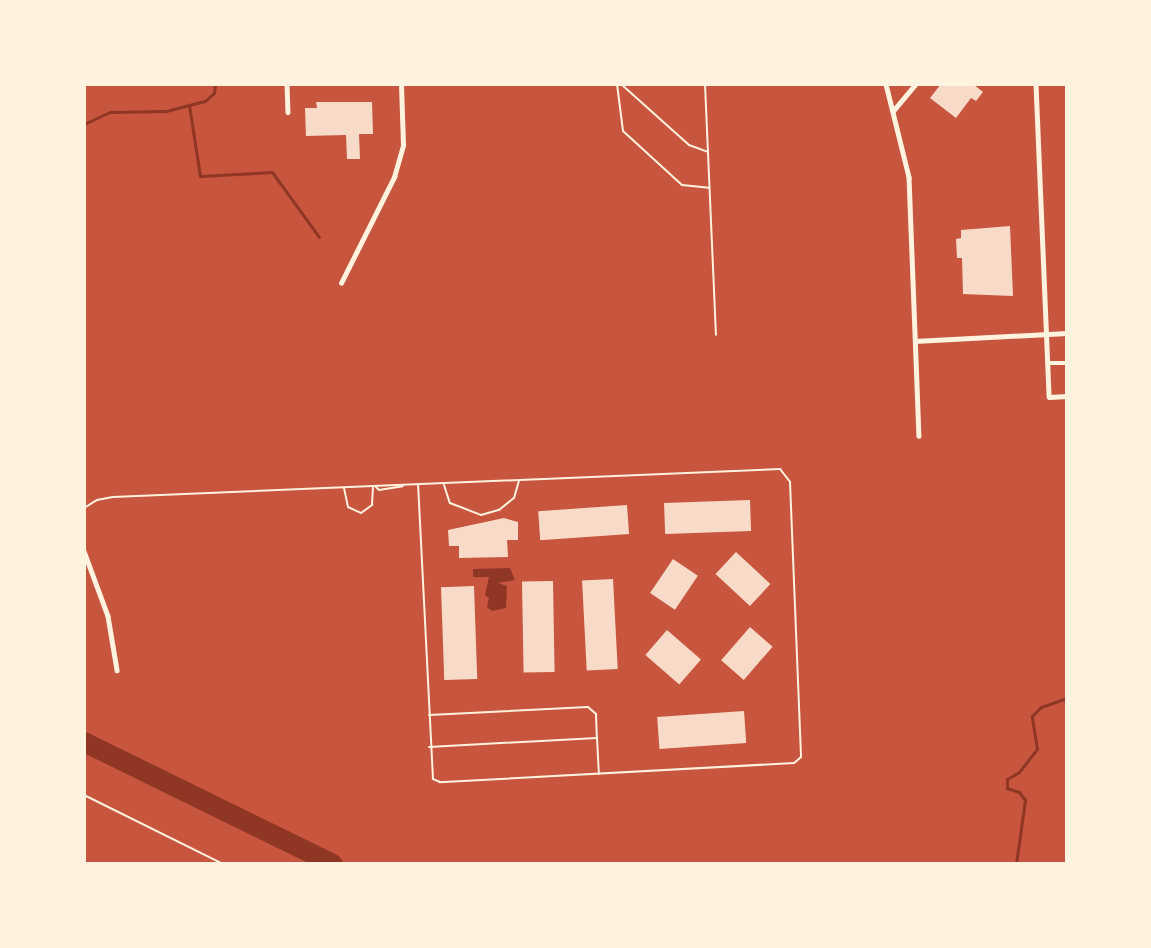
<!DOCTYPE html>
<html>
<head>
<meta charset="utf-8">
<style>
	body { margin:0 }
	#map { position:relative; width:1151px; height:948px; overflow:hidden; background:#c8553d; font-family:"Space Grotesk",sans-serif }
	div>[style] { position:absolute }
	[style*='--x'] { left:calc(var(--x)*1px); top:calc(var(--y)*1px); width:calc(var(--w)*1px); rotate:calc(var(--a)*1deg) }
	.water>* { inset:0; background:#8f3625 }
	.stream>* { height:3px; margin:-1.5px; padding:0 1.5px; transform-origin:1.5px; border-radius:1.5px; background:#8f3625 }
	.river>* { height:20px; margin:-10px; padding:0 10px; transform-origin:10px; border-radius:10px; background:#8f3625 }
	.building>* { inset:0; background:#f7dbc8; transform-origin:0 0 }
	.path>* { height:2px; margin:-1px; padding:0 1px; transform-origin:1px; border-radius:1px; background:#fff3e0 }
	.service>* { height:2px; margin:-1px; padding:0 1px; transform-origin:1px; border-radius:1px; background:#fff3e0 }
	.minor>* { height:4.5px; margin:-2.25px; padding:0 2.25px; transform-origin:2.25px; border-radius:2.25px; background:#fff3e0 }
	span { translate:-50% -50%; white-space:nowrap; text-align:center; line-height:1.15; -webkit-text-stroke:4.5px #fff3e0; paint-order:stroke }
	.frame { position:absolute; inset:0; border:86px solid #fff3e0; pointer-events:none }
</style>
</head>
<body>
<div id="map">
	<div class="water">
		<div style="clip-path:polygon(510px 568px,515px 580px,498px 583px,507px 586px,506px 608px,492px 611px,487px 607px,489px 598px,485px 595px,489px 577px,473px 577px,473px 569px)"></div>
	</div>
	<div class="stream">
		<div style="--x:189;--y:105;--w:72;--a:81.2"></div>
		<div style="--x:200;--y:176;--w:72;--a:-3.2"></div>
		<div style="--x:272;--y:172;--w:80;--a:54.1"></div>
		<div style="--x:84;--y:124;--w:29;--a:-25"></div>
		<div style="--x:110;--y:112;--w:56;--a:-1"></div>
		<div style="--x:166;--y:111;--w:40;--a:-14.4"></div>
		<div style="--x:205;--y:101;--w:12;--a:-42"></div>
		<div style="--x:214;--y:93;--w:9;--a:-84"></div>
		<div style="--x:1016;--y:864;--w:65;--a:-82"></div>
		<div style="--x:1025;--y:800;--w:10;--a:-127"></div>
		<div style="--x:1019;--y:792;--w:13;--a:-162"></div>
		<div style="--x:1007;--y:788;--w:9;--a:-90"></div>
		<div style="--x:1007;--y:779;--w:14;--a:-30"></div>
		<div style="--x:1019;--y:772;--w:29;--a:-52"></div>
		<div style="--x:1037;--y:749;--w:33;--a:-99"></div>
		<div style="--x:1032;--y:716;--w:13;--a:-45"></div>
		<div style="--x:1041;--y:707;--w:28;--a:-19"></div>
	</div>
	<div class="river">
		<div style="--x:84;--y:742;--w:277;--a:26.1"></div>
	</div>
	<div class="building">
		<div style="clip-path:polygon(941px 84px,973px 84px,983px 92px,976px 101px,971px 98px,956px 118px,930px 98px)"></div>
		<div style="clip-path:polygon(316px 102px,372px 102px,373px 134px,359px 134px,360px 159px,347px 159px,346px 135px,306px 136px,305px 108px,317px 108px)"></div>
		<div style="clip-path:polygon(1010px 226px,1013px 296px,963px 294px,962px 258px,957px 258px,956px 239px,961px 238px,961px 230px)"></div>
		<div style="left:750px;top:500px;width:31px;height:86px;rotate:88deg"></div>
		<div style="left:627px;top:505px;width:29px;height:89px;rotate:86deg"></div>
		<div style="clip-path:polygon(504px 518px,518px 522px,518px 540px,507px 540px,508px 557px,459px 558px,459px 546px,449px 546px,448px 530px)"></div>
		<div style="left:736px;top:552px;width:47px;height:30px;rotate:43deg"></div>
		<div style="left:673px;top:559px;width:30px;height:41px;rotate:34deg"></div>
		<div style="left:613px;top:579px;width:90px;height:31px;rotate:87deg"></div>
		<div style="left:553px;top:581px;width:91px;height:31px;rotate:89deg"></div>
		<div style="left:474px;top:586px;width:93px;height:33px;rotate:88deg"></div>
		<div style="left:750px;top:627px;width:30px;height:44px;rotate:41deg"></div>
		<div style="left:667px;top:630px;width:45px;height:33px;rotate:41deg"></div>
		<div style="left:744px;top:711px;width:32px;height:87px;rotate:86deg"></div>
	</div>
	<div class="path">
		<div style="--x:84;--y:795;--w:155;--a:26.4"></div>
	</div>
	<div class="service">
		<div style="--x:617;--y:84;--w:47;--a:82.7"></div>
		<div style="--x:623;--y:131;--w:80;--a:42.5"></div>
		<div style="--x:682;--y:185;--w:27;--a:6"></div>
		<div style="--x:621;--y:84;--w:91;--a:41.9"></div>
		<div style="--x:689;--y:145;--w:20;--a:20"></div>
		<div style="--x:705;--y:84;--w:251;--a:87.5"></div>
		<div style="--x:444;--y:485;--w:19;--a:72"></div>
		<div style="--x:450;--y:503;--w:33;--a:21"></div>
		<div style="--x:481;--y:515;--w:19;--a:-16"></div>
		<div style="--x:499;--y:510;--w:19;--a:-39"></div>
		<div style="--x:514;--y:498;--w:18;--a:-74"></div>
		<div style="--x:376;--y:487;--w:4;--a:45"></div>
		<div style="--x:379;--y:490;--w:24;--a:-9"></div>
		<div style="--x:344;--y:488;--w:19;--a:78"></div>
		<div style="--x:348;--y:507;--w:14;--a:25"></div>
		<div style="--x:361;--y:513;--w:14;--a:-36"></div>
		<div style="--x:372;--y:505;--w:18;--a:-87"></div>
		<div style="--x:84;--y:508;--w:15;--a:-32"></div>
		<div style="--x:97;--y:500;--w:16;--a:-11"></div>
		<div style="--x:113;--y:497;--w:668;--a:-2.4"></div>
		<div style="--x:780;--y:469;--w:16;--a:52"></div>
		<div style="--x:790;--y:482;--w:275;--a:87.7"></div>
		<div style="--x:801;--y:757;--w:9;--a:139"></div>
		<div style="--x:794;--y:763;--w:355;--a:176.9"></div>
		<div style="--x:440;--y:782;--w:8;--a:-157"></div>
		<div style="--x:433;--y:779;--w:294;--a:-92.9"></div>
		<div style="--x:429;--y:715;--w:159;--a:-2.9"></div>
		<div style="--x:588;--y:707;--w:11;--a:41"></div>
		<div style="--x:596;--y:714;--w:24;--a:88"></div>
		<div style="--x:429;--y:747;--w:168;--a:-3.1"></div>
		<div style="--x:597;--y:738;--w:36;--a:87"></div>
	</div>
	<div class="minor">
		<div style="--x:287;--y:84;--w:28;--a:88"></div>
		<div style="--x:886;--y:84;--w:96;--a:76.1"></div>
		<div style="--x:909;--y:177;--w:259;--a:87.8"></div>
		<div style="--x:1036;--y:84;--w:313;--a:87.6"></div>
		<div style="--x:1049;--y:397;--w:18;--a:-3"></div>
		<div style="--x:893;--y:111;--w:35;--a:-50"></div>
		<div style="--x:341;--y:283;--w:119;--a:-63.4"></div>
		<div style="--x:394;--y:177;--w:33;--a:-74"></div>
		<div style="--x:403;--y:145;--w:61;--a:-91.9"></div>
		<div style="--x:915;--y:341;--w:152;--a:-3"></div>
		<div style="--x:1048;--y:363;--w:19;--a:0"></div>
		<div style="--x:84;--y:551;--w:69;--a:69.7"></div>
		<div style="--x:108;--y:616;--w:55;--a:80.5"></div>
	</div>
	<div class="frame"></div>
</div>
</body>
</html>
